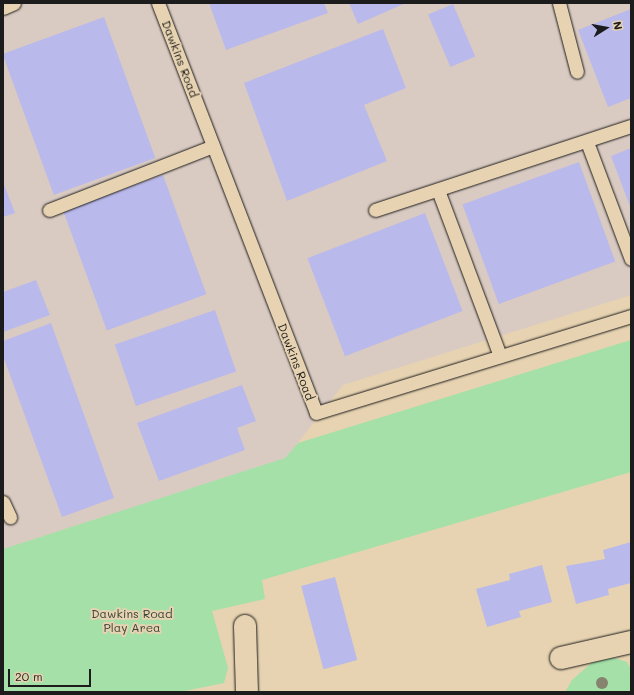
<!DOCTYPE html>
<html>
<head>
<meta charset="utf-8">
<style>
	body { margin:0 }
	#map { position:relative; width:634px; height:695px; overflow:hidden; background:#e7d3b1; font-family:Mali,sans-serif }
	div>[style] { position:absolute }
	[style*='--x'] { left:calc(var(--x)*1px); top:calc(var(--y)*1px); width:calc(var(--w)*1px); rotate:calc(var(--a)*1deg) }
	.built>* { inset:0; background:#dacbc2 }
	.green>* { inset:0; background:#a4e0a7 }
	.building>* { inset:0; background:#bab9eb; transform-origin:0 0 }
	.roads { filter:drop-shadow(0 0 1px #1c1c1c) drop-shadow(0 0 1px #1c1c1c) }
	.lane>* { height:13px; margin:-6.5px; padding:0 6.5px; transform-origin:6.5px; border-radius:6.5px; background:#e7d3b1 }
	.street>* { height:22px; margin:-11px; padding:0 11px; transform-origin:11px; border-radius:11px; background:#e7d3b1 }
	.trees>* { width:12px; height:12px; margin:-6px; border-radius:50%; background:#86846e }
	span { translate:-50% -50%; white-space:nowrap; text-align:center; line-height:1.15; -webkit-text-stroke:4px #e7d3b1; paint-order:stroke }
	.street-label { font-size:12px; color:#1c1c1c }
	.park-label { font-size:12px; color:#374338 }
	.frame { position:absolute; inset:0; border:4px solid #1c1c1c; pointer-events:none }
	.north { position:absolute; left:586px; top:8px; width:40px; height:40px; -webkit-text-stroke:3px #e7d3b1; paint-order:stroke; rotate:79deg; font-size:11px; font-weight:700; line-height:16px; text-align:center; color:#1c1c1c }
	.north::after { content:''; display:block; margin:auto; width:14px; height:18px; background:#1c1c1c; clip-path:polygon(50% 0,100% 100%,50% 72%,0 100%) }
	.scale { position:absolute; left:8px; top:669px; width:83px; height:18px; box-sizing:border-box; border:2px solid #1c1c1c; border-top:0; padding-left:5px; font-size:12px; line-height:14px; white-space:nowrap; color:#1c1c1c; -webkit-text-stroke:3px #e7d3b1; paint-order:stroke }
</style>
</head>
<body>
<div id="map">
	<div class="built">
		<div style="clip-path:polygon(3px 3px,631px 3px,631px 295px,343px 385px,286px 458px,3px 549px)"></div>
	</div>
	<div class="green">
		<div style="clip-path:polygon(631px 340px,631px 472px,262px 580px,265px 599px,212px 611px,228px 668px,224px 683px,180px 692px,3px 692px,3px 549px,285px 458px,298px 443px)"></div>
		<div style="clip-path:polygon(611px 657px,627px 662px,631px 670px,631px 692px,565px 692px,572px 680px,596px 659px)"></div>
	</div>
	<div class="building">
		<div style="clip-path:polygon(209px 3px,324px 3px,328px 13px,226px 50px)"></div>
		<div style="clip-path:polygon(349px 3px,406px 3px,358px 24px)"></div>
		<div style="left:453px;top:4px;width:57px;height:27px;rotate:67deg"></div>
		<div style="clip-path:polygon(631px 9px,631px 98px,608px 107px,578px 30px)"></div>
		<div style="left:104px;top:17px;width:150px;height:108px;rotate:70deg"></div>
		<div style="clip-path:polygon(383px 29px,406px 88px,364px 105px,387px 161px,287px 201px,244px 83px)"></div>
		<div style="clip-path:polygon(631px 148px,631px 209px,611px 156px)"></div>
		<div style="left:579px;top:162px;width:106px;height:124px;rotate:70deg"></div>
		<div style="left:163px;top:175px;width:127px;height:106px;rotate:70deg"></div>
		<div style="clip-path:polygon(3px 182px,15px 213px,3px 217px)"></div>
		<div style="left:425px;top:213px;width:105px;height:126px;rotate:69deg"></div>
		<div style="clip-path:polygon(36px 280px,50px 315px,3px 332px,3px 292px)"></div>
		<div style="left:215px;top:310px;width:65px;height:106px;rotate:71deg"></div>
		<div style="clip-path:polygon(51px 323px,114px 498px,62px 517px,3px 356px,3px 341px)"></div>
		<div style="clip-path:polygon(242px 385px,256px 421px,237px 428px,245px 450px,159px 481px,137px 423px)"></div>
		<div style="clip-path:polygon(631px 542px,631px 583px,608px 589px,609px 595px,576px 604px,566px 566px,605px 559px,603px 550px)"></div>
		<div style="clip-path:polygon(542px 565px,552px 602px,519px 611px,521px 617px,487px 627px,476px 589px,510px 580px,509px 574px)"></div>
		<div style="left:335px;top:577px;width:86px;height:35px;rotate:75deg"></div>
	</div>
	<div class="roads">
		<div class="lane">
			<div style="--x:158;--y:3;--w:439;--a:68.9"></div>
			<div style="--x:316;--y:413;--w:330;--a:-17.1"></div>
			<div style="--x:559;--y:3;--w:71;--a:75.4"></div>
			<div style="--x:3;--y:8;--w:12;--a:-24"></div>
			<div style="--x:587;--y:142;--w:125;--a:69.4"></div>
			<div style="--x:438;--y:190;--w:177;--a:69.5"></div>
			<div style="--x:49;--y:210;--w:176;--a:-21.3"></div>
			<div style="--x:375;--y:210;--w:269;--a:-18.2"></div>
			<div style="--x:3;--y:502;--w:17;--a:65"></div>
		</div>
		<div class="street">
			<div style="--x:245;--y:626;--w:66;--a:88.3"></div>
			<div style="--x:561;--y:658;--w:72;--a:-12.9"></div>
		</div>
	</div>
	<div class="trees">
		<div style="left:602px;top:683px"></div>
	</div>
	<div class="street-label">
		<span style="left:180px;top:59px;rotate:69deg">Dawkins Road</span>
		<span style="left:296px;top:362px;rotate:69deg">Dawkins Road</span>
	</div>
	<div class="park-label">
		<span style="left:132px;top:621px">Dawkins Road<br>Play Area</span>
	</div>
	<div class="frame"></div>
	<div class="north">N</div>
	<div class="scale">20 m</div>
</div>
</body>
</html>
